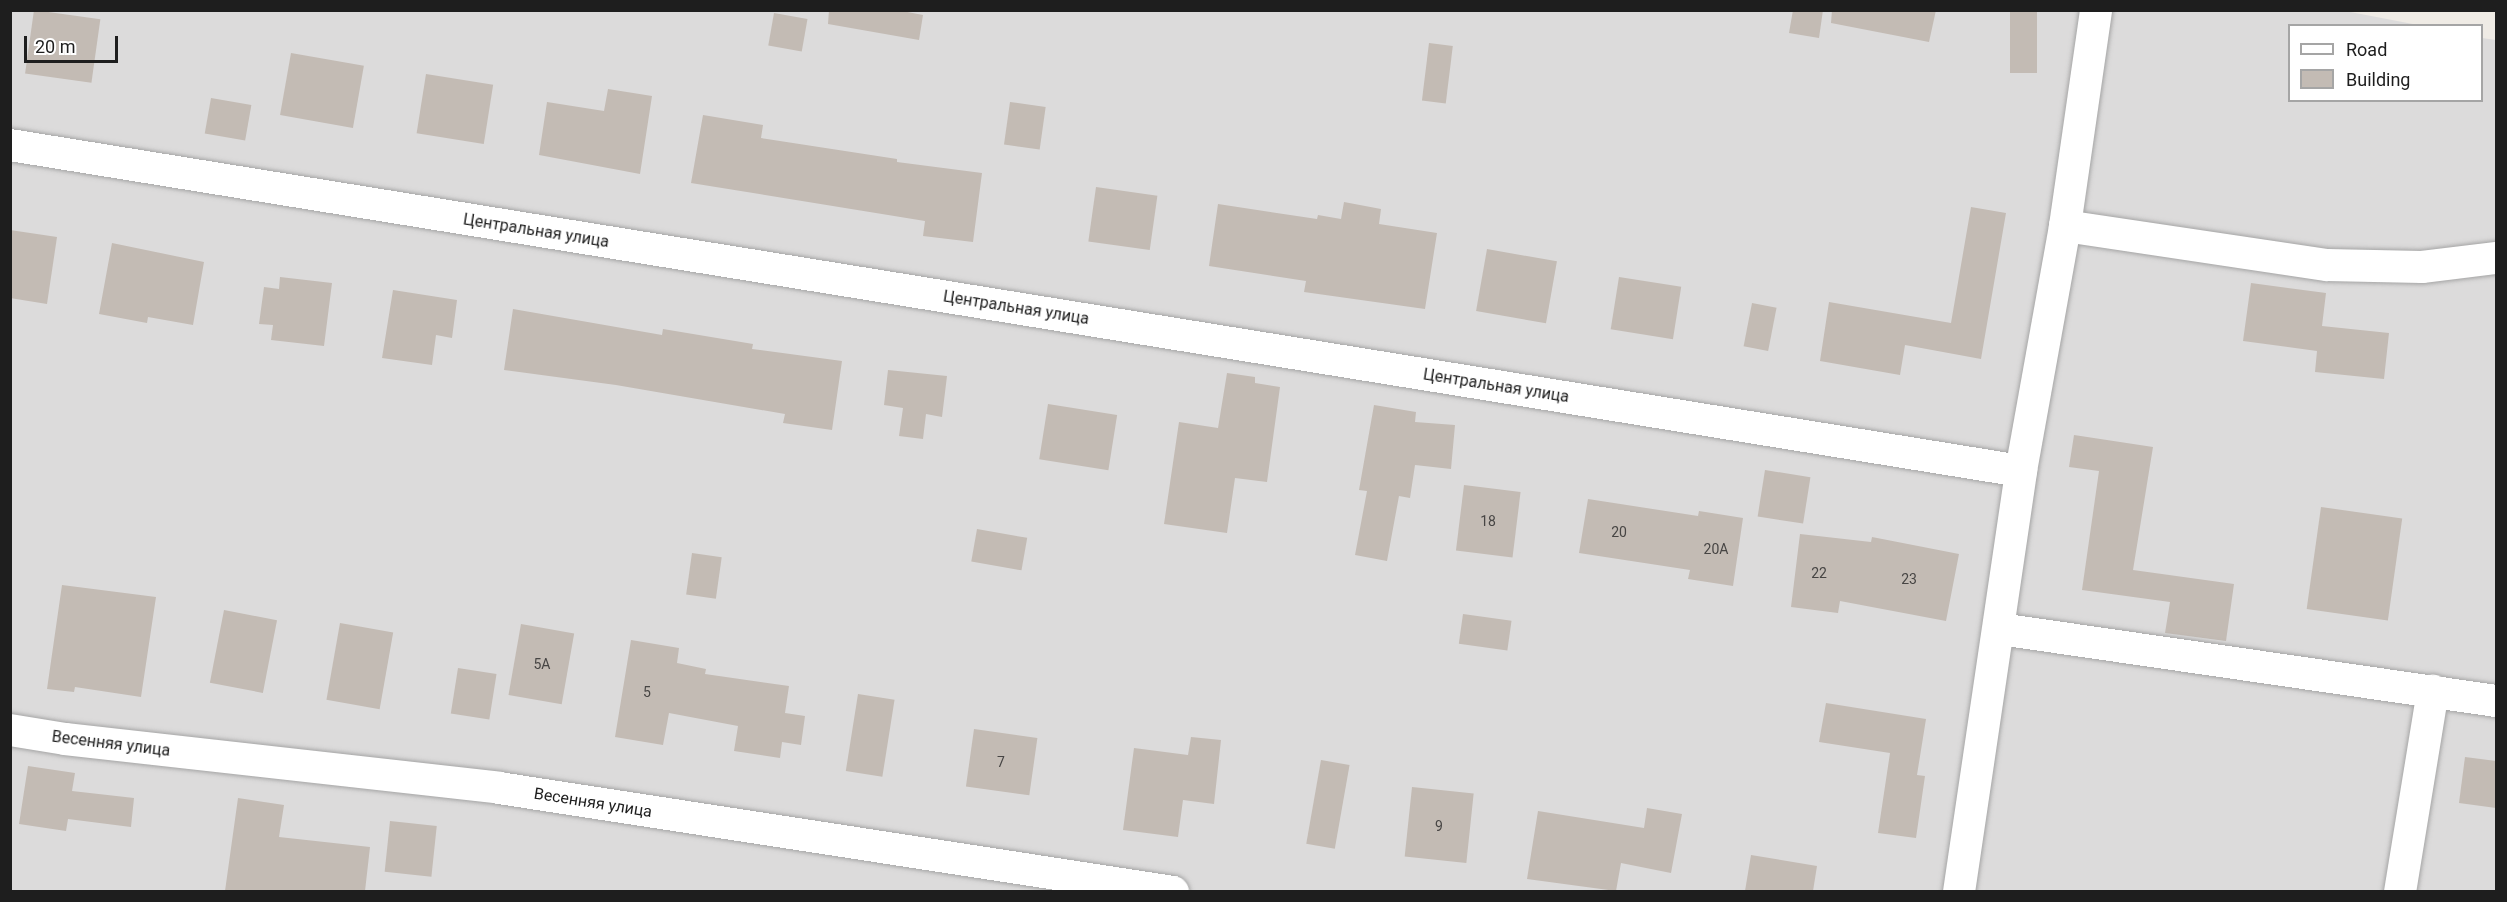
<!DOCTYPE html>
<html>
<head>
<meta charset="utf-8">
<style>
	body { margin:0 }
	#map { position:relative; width:2507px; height:902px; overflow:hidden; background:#efebe5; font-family:Roboto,sans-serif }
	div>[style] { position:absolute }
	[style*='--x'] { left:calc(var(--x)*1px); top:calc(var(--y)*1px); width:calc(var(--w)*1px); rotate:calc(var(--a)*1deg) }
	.residential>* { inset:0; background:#dcdbdb }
	.building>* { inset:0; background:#c3bbb4; transform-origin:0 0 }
	.roads { filter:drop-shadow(0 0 2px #a5a5a5) drop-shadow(0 0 2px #a5a5a5) }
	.minor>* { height:32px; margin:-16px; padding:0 16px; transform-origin:16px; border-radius:16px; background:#fff }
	span { translate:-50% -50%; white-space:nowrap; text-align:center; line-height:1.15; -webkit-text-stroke:4.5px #fff; paint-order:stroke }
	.number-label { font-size:14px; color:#474544 }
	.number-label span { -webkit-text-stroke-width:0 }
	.street-label { font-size:16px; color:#1e1e1e }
	.frame { position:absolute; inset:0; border:12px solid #1e1e1e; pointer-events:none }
	.legend { position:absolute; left:2288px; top:24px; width:195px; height:78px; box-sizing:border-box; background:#fff; border:2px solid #a5a5a5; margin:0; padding:8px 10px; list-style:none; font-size:18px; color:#1e1e1e }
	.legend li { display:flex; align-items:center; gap:12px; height:30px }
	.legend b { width:30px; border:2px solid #a5a5a5 }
	.scale { position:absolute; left:24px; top:36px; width:94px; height:27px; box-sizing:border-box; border:3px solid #1e1e1e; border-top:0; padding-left:8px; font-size:18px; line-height:21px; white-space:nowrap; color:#1e1e1e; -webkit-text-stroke:4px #fff; paint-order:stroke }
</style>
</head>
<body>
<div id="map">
	<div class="residential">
		<div style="clip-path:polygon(2340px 10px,2418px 25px,2290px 26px,2290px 100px,2482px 100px,2482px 38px,2496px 40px,2496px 891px,11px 891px,10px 11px)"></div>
	</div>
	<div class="building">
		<div style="left:34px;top:10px;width:67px;height:64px;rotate:8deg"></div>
		<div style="clip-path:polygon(829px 10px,897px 10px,923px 15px,919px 40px,828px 24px)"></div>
		<div style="clip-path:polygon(1793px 10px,1823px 10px,1819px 38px,1789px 33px)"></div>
		<div style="clip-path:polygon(1832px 10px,1936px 10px,1929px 42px,1831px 23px)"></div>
		<div style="left:2010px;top:10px;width:27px;height:63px"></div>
		<div style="left:774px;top:13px;width:34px;height:33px;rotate:10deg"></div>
		<div style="left:1429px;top:43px;width:24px;height:58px;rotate:7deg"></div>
		<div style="left:291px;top:53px;width:74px;height:63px;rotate:10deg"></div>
		<div style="left:426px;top:74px;width:68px;height:60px;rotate:9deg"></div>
		<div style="clip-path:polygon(608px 89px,652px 96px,640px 174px,539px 155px,547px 102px,604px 111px)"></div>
		<div style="left:211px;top:98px;width:41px;height:36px;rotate:10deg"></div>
		<div style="left:1010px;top:102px;width:36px;height:43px;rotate:8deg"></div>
		<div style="clip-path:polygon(703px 115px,763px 125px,761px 138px,897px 159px,897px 162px,982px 173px,973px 242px,923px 236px,925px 221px,691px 183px)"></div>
		<div style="left:1096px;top:187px;width:62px;height:55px;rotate:8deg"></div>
		<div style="clip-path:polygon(1344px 202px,1381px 209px,1379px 224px,1437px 233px,1425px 309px,1304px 292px,1306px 281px,1209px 266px,1218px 204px,1317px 219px,1318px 215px,1341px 219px)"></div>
		<div style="clip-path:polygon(1971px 207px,2006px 213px,1981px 359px,1905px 345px,1900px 375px,1820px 361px,1829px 302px,1951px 323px)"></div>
		<div style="clip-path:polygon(10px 230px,57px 237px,47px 304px,10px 298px)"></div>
		<div style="clip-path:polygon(112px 243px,204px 262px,193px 325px,148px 317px,147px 323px,99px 314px)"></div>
		<div style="left:1487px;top:249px;width:71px;height:63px;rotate:10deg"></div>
		<div style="clip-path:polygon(280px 277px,332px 283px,324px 346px,271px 340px,273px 325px,259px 324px,264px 287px,279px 289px)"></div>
		<div style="left:1619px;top:277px;width:63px;height:53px;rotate:9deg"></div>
		<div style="clip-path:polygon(2251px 283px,2326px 293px,2322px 326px,2389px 333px,2384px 379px,2315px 372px,2317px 351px,2243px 341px)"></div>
		<div style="clip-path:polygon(393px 290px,457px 300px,452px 338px,436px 335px,432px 365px,382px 358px)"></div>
		<div style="left:1752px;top:303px;width:25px;height:44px;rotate:11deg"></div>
		<div style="clip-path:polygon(513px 309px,662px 335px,663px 329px,753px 344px,752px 349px,842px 361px,832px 430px,783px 423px,785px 414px,616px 385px,504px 370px)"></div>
		<div style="clip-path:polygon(888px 370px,947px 376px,942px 417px,926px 414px,923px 439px,899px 436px,903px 408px,884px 405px)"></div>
		<div style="clip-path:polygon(1227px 373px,1255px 377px,1255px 383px,1280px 387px,1267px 482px,1235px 478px,1227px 533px,1164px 524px,1179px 422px,1218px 428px)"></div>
		<div style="left:1048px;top:404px;width:70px;height:56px;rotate:9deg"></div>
		<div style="clip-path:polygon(1374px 405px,1416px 412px,1415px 422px,1455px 425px,1451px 469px,1415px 465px,1410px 498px,1399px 496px,1387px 561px,1355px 555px,1367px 491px,1359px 490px)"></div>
		<div style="clip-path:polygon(2074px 435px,2153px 447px,2133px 570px,2234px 584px,2226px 641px,2165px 633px,2170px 602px,2082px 590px,2099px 471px,2069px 467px)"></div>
		<div style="left:1765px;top:470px;width:46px;height:47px;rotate:9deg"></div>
		<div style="left:1464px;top:485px;width:57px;height:66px;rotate:7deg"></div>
		<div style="clip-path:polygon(1588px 499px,1698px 516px,1699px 511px,1743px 518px,1733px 586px,1688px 579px,1690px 570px,1579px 553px)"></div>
		<div style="left:2321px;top:507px;width:82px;height:103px;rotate:8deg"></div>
		<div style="left:977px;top:529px;width:51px;height:33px;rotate:10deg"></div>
		<div style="clip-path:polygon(1800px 534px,1871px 542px,1872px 537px,1959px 554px,1946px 621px,1840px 601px,1838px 613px,1791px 607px)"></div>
		<div style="left:692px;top:553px;width:30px;height:42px;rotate:8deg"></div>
		<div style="clip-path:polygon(62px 585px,156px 597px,141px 697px,75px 687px,74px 692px,47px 689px)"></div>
		<div style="left:224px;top:610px;width:54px;height:74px;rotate:11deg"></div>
		<div style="left:1463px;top:614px;width:49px;height:30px;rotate:8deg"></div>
		<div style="left:340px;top:623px;width:54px;height:78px;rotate:10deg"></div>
		<div style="left:521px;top:624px;width:54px;height:72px;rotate:10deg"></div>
		<div style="clip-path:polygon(631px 640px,679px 648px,677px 663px,706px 669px,705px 674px,789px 686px,785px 713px,805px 716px,801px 745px,782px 742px,780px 758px,734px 751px,738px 726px,669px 713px,663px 745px,615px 737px)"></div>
		<div style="left:458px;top:668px;width:39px;height:46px;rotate:9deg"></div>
		<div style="left:858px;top:694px;width:37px;height:78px;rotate:9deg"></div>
		<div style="clip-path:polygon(1826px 703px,1926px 719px,1917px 775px,1925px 776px,1916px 838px,1878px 833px,1890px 753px,1819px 742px)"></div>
		<div style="left:974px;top:729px;width:64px;height:58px;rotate:8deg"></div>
		<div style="clip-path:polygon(1191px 737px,1221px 740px,1214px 804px,1183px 800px,1178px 837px,1123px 830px,1134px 748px,1188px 755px)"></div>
		<div style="clip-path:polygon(2465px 757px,2496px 761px,2496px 808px,2459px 803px)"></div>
		<div style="left:1321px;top:760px;width:29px;height:85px;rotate:10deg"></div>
		<div style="clip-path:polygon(28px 766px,75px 773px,72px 791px,134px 798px,131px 827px,68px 819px,66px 831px,19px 824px)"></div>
		<div style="left:1412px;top:787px;width:62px;height:70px;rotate:6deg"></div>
		<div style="clip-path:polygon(238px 798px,284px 805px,279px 837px,370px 847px,365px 891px,225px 891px)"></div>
		<div style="clip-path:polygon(1647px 808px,1682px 814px,1671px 873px,1621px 863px,1616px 891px,1527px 879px,1538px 811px,1644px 828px)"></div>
		<div style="left:390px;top:821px;width:47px;height:51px;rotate:6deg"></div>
		<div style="clip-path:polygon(1751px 855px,1817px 866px,1813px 891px,1745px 891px)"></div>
	</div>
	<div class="roads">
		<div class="minor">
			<div style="--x:10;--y:145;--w:2037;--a:9.21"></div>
			<div style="--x:2065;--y:226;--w:265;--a:8.5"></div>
			<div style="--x:2327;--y:265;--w:95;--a:1.2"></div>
			<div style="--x:2422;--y:267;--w:75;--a:-6.9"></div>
			<div style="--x:2000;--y:629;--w:501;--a:8.26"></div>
			<div style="--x:10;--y:730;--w:56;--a:9.3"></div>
			<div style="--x:65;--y:739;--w:437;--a:6.4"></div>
			<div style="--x:499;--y:788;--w:682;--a:8.77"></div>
			<div style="--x:1959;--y:892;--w:426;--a:-81.6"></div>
			<div style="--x:2021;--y:471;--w:249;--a:-79.8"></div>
			<div style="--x:2065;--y:226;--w:218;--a:-81.8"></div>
			<div style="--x:2400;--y:892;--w:204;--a:-80.7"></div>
		</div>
	</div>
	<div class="number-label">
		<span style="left:1488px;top:521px">18</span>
		<span style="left:1619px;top:532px">20</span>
		<span style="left:1716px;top:549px">20А</span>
		<span style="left:1819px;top:573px">22</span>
		<span style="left:1909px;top:579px">23</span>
		<span style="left:542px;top:664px">5А</span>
		<span style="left:647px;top:692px">5</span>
		<span style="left:1001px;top:762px">7</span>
		<span style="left:1439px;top:826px">9</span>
	</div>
	<div class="street-label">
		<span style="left:536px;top:231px;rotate:9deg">Центральная улица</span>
		<span style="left:1016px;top:308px;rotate:9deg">Центральная улица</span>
		<span style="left:1496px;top:386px;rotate:9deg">Центральная улица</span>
		<span style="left:111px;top:744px;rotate:7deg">Весенняя улица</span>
		<span style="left:593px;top:803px;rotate:9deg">Весенняя улица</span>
	</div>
	<div class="frame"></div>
	<ul class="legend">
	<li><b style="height:8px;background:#fff"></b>Road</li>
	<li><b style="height:16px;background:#c3bbb4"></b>Building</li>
	</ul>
	<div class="scale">20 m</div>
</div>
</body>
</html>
